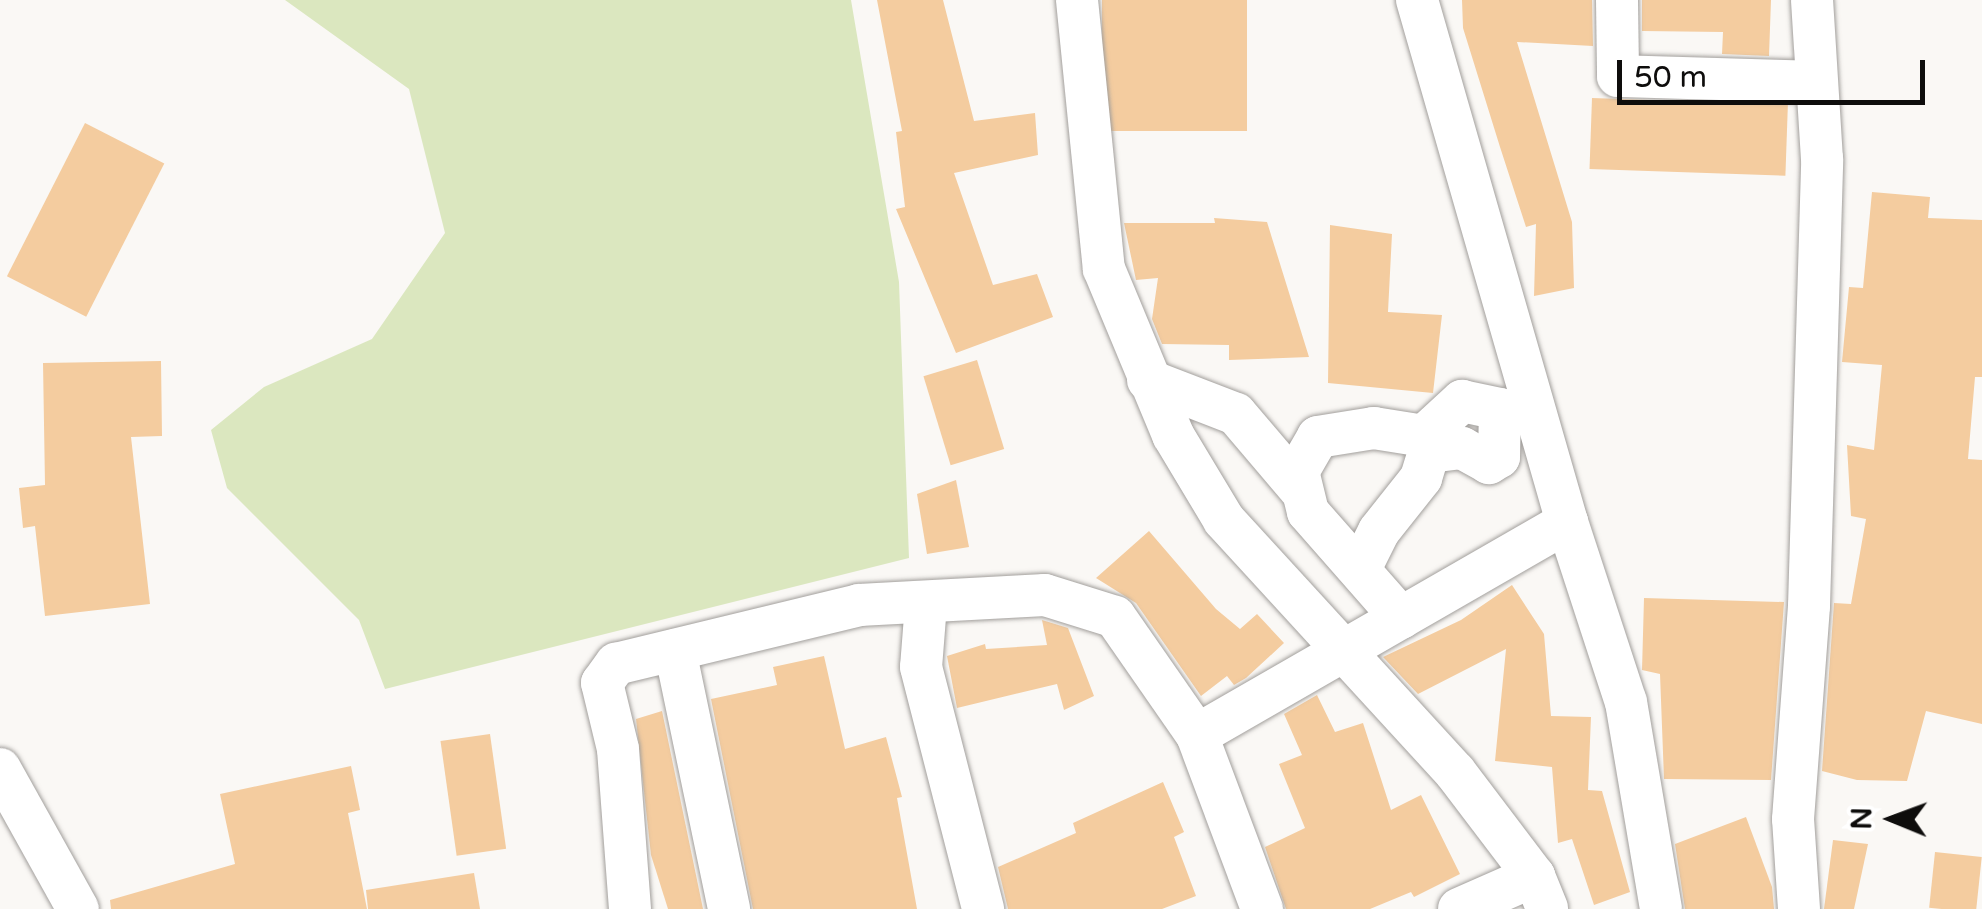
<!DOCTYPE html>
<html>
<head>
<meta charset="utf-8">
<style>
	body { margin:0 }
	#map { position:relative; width:1982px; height:909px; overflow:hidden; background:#faf8f5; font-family:"Varela Round",sans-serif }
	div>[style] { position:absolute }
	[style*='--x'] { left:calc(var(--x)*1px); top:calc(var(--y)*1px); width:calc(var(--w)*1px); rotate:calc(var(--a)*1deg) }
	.green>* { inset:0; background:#dbe7bf }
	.building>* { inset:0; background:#f4cc9f; transform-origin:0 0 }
	.roads { filter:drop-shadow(0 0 2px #a29f9c) drop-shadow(0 0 2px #a29f9c) }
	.minor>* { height:42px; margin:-21px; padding:0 21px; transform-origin:21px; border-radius:21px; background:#fff }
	span { translate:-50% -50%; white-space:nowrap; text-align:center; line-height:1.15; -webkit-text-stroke:8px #fff; paint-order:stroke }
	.north { position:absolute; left:1842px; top:769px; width:100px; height:100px; -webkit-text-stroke:8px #fff; paint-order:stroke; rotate:271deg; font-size:28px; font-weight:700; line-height:40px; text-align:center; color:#0e0d0c }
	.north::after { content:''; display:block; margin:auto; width:35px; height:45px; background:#0e0d0c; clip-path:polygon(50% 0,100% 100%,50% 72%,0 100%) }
	.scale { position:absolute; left:1617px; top:60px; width:308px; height:45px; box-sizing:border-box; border:5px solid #0e0d0c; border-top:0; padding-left:12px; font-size:30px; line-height:35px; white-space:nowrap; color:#0e0d0c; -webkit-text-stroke:8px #fff; paint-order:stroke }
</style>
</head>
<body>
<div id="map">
	<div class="green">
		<div style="clip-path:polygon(285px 0,851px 0,899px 282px,909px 558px,385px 689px,359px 620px,227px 488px,211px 430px,264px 387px,372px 339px,445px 233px,409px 89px)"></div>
	</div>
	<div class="building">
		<div style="clip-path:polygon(877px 0,943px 0,974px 121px,1035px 113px,1038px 155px,954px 173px,993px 285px,1037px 274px,1053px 317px,956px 353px,896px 209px,905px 207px,896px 132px,902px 131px)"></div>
		<div style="left:1102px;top:0;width:145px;height:131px"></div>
		<div style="clip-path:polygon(1462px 0,1592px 0,1593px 46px,1517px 42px,1572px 222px,1574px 288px,1534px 296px,1536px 224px,1526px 227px,1500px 147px,1463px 28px)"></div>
		<div style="clip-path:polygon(1642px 0,1771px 0,1769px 56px,1722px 54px,1723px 32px,1642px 31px)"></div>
		<div style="left:1592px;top:98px;width:196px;height:71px;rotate:2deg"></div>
		<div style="left:85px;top:123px;width:89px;height:172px;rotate:27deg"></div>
		<div style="clip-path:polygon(1872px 192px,1930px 197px,1928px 218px,1982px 220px,1982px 377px,1975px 377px,1968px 459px,1982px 460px,1982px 724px,1926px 711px,1907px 781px,1857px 780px,1822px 771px,1834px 603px,1851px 604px,1866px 519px,1851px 516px,1847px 445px,1874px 450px,1882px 365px,1842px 362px,1849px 287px,1863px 288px)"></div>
		<div style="clip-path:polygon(1214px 218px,1267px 222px,1309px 357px,1229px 360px,1229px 345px,1162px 344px,1152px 319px,1158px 278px,1136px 280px,1124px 223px,1215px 223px)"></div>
		<div style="clip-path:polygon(1330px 225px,1392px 234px,1388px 312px,1442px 315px,1433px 393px,1328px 383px)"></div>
		<div style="left:977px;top:360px;width:93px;height:56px;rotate:73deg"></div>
		<div style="clip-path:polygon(161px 361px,162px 436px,131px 437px,150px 604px,45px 616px,35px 526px,23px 528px,19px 488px,45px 485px,43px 363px)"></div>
		<div style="clip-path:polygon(956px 480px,969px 547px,927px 554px,917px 494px)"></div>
		<div style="clip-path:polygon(1149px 531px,1216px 609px,1240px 629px,1257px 614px,1284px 643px,1246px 678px,1234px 685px,1227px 676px,1201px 696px,1136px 603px,1096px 578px)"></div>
		<div style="clip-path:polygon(1512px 585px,1544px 634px,1551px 716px,1591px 717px,1588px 790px,1602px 791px,1630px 892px,1594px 905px,1572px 839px,1558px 843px,1552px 767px,1495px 761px,1506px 649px,1418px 694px,1383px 657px,1461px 620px)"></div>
		<div style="clip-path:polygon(1644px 598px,1784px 602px,1771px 780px,1664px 779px,1660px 674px,1642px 670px)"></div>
		<div style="clip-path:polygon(1042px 620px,1068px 628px,1094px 696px,1064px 710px,1057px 684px,957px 708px,947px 656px,985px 644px,986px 649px,1047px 645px)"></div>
		<div style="clip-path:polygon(824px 656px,845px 749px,886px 737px,902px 797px,897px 798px,917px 909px,753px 909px,711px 699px,777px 685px,773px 667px)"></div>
		<div style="clip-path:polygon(1317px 695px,1335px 732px,1363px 723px,1391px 810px,1421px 795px,1460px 874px,1414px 897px,1411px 892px,1370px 909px,1286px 909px,1265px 847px,1305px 828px,1279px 764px,1302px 755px,1284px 714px)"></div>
		<div style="clip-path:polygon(662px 711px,703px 909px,668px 909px,651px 855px,636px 719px)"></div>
		<div style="left:490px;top:734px;width:116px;height:50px;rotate:82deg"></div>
		<div style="clip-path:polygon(351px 766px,360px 810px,348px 813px,367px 909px,111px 909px,110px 900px,235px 864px,220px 794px)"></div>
		<div style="clip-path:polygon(1163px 782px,1184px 832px,1174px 837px,1196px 896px,1162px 909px,1008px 909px,998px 867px,1076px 833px,1073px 823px)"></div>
		<div style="clip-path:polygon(1746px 817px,1772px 887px,1774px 909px,1685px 909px,1675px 844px)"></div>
		<div style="clip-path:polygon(1833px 840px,1868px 844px,1854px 909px,1824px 909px)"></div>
		<div style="left:1935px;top:852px;width:47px;height:56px;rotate:6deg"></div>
		<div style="clip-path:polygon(474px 873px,480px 909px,368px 909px,366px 890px)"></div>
	</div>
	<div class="roads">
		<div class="minor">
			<div style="--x:1077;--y:0;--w:270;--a:84.3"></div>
			<div style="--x:1104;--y:269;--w:180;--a:67.4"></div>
			<div style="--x:1173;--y:435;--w:99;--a:59"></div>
			<div style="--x:1224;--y:520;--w:342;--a:47.5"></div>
			<div style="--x:1455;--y:772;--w:131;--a:52.8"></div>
			<div style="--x:1534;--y:876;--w:35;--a:68"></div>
			<div style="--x:1417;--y:0;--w:543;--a:73.97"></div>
			<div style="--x:1567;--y:522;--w:189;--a:71.9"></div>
			<div style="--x:1626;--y:702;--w:210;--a:80.4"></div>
			<div style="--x:1617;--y:0;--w:76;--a:89.2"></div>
			<div style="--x:1618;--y:76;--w:197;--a:1.7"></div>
			<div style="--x:1148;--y:380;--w:94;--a:21.1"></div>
			<div style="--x:1236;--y:414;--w:97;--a:49.6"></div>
			<div style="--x:1424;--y:436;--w:52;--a:-42.6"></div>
			<div style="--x:1462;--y:401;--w:39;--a:12"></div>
			<div style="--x:1500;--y:409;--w:48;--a:91.2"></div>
			<div style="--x:1499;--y:457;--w:12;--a:149"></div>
			<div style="--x:1489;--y:463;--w:31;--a:-151"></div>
			<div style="--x:1462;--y:448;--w:33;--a:173"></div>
			<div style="--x:1360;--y:569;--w:42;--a:-63.4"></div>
			<div style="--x:1379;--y:531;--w:68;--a:-51.6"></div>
			<div style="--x:1421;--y:478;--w:27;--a:-73"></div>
			<div style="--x:1429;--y:452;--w:17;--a:-107"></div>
			<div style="--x:1424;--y:436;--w:51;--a:-170.9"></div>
			<div style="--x:1374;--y:428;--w:57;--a:170.9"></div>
			<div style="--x:1318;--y:437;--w:39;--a:120"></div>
			<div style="--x:1298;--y:471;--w:42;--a:76.3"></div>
			<div style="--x:1308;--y:512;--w:141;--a:48.7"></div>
			<div style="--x:926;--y:604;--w:63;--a:94.5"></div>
			<div style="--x:921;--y:667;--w:250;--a:75.6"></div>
			<div style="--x:675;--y:650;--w:265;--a:78.2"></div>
			<div style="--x:1197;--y:735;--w:427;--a:-29.9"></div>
			<div style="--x:0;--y:769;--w:160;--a:60.9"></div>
			<div style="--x:630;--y:909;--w:160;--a:-94.3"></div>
			<div style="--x:618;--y:749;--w:68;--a:-103.6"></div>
			<div style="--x:602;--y:683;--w:24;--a:-54"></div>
			<div style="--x:616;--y:664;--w:250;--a:-13.6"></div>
			<div style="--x:859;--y:605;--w:186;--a:-3.1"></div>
			<div style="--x:1045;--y:595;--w:73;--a:17.4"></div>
			<div style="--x:1115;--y:617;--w:144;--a:55.2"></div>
			<div style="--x:1197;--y:735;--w:186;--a:69.5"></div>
			<div style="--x:1459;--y:909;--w:82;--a:-23.7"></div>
			<div style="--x:1799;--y:909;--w:90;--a:-93.8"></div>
			<div style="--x:1793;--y:819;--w:214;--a:-85.7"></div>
			<div style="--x:1809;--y:606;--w:447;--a:-88.3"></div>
			<div style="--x:1822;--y:159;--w:159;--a:-93.6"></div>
		</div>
	</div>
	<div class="north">N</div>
	<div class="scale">50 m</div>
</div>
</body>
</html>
